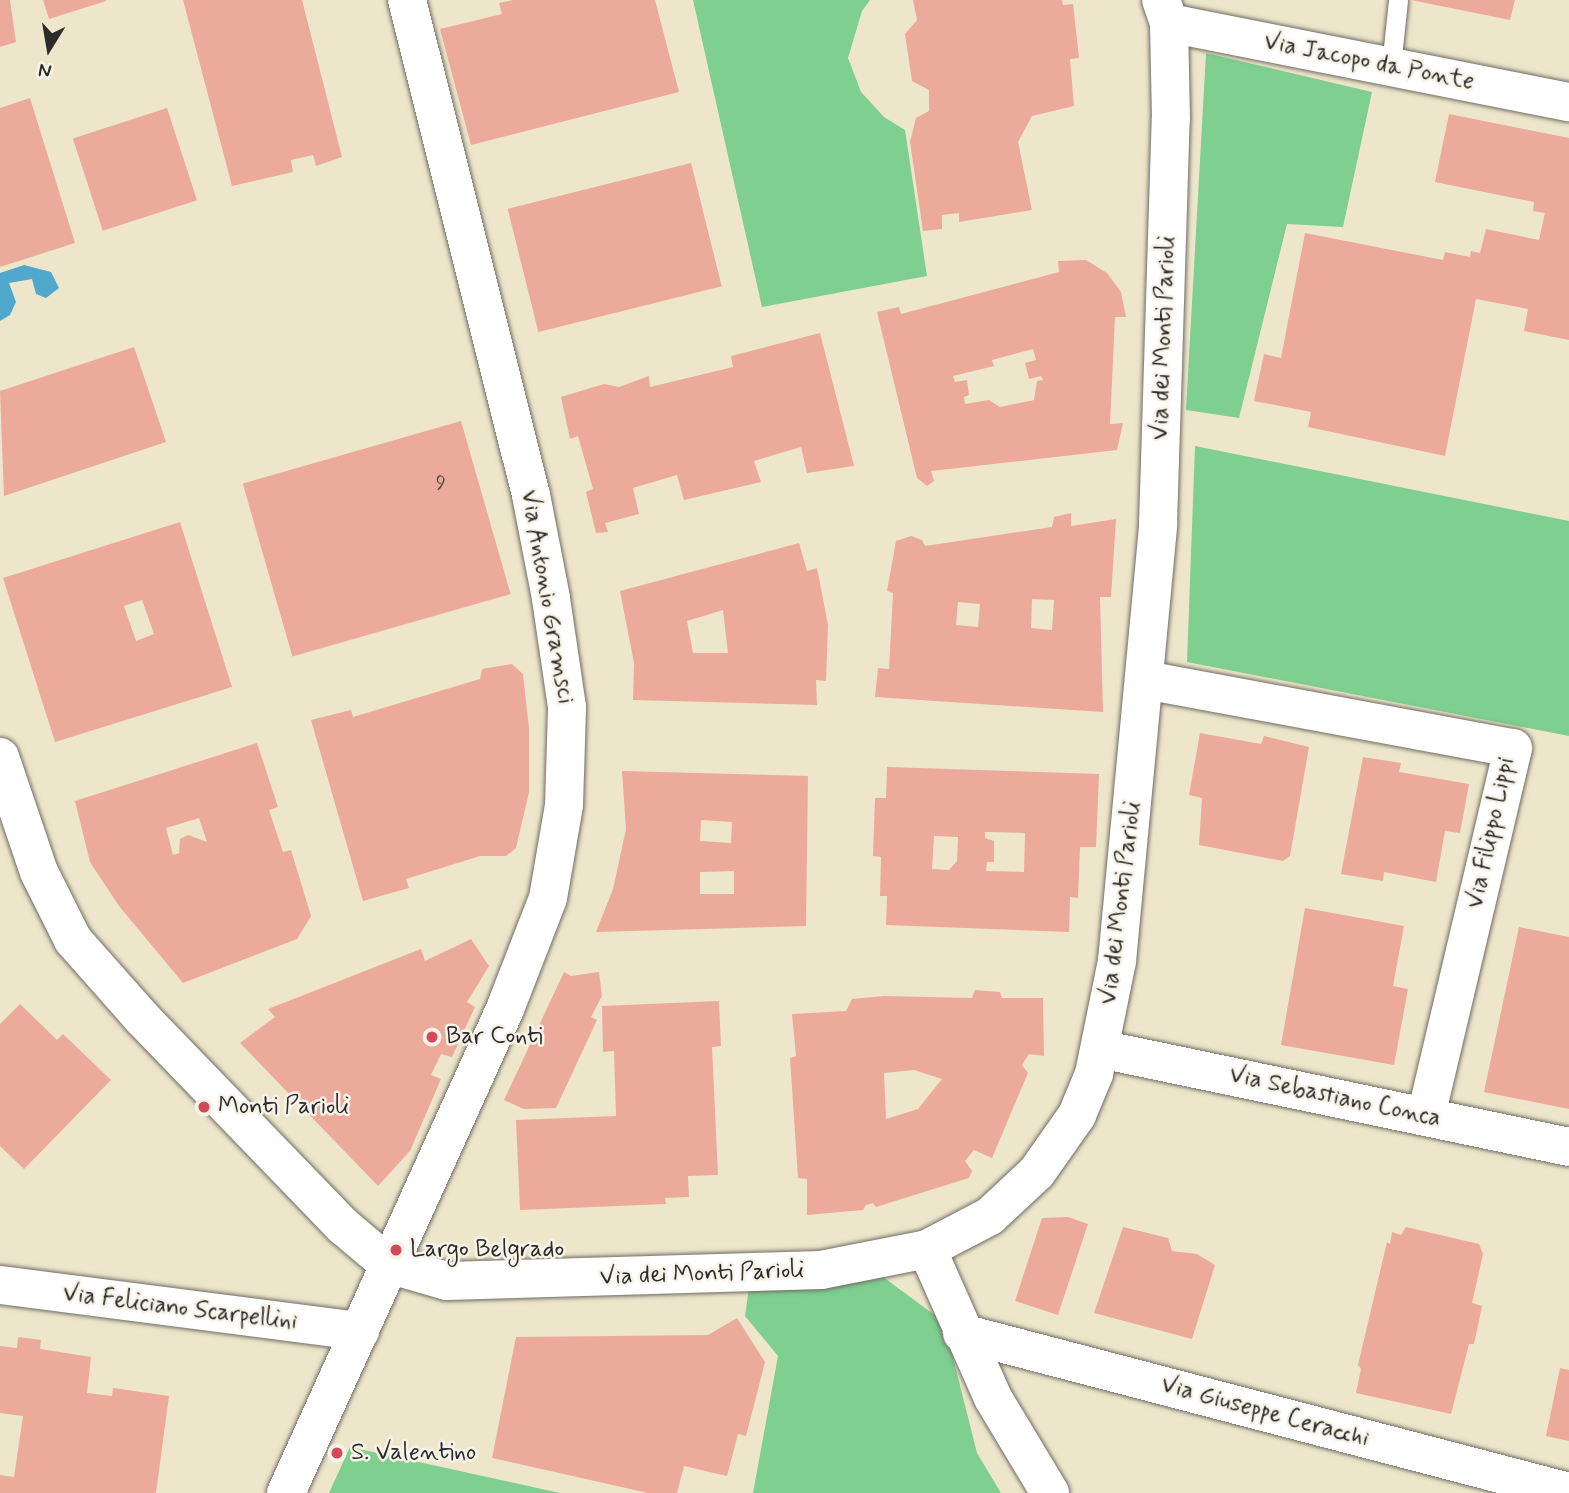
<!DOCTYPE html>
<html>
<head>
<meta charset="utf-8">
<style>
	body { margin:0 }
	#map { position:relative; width:1569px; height:1493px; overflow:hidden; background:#eee6cb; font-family:Mynerve,sans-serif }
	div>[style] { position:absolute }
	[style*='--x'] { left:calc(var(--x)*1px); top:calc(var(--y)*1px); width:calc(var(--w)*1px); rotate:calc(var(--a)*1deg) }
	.green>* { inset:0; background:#7ecf90 }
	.water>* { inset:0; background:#50a8cd }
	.building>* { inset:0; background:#ecaa9b; transform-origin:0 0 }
	.roads { filter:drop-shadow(0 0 2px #6f6c63) drop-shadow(0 0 2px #6f6c63) }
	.service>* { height:19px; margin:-9.5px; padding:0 9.5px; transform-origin:9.5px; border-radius:9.5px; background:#fff }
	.minor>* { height:38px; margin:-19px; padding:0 19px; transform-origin:19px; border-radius:19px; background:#fff }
	.dots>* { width:19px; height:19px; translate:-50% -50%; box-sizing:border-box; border:4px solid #f7f3e8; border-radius:50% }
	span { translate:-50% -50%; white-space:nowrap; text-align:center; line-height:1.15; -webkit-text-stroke:5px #f7f3e8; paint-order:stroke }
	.number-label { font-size:21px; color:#5b4b47 }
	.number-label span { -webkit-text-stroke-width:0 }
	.street-label { font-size:24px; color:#2b2b2b }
	.poi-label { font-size:24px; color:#2b2b2b }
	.left { translate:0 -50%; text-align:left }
	.north { position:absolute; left:14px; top:14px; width:70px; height:70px; -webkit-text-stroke:5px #f7f3e8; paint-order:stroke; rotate:191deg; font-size:19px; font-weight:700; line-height:28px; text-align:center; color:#2b2b2b }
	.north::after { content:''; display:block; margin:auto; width:24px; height:32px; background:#2b2b2b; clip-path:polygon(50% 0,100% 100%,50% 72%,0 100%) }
</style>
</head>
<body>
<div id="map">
	<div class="green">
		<div style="clip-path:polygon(693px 0,870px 0,862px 11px,848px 58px,861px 92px,884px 117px,905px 130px,927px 276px,762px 307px)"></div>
		<div style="clip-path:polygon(1206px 53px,1372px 92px,1343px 227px,1287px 224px,1239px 418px,1186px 410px)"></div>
		<div style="clip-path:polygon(1195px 446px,1569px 521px,1569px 736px,1187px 662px)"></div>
		<div style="clip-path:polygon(879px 1274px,944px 1322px,977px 1453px,1001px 1493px,753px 1493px,778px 1356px,745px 1316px,749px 1287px)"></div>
		<div style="clip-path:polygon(350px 1447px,560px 1493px,329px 1493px)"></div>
	</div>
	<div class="water">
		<div style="clip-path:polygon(24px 265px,51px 272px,59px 288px,46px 298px,36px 294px,32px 279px,9px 283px,16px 302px,10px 315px,0 321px,0 273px)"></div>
	</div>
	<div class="building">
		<div style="clip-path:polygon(0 0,10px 0,16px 42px,0 47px)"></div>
		<div style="clip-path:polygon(43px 0,106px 0,106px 1px,49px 19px)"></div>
		<div style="clip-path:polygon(183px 0,302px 0,342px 157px,316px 166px,313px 155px,291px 160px,293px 172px,232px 186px)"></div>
		<div style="clip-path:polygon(513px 0,655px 0,679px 92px,471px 145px,440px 29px,502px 14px,499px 3px)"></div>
		<div style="clip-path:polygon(913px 0,1062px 0,1063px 5px,1073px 4px,1079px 58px,1070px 59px,1074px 106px,1032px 116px,1018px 142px,1032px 210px,959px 222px,959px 213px,942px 215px,942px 229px,923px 231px,910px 142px,916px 118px,929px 111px,929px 90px,912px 81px,905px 34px,917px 20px)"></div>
		<div style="clip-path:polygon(1411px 0,1515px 0,1510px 20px)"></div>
		<div style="clip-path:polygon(30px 98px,75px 243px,0 267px,0 108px)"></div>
		<div style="left:167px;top:108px;width:97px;height:99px;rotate:72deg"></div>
		<div style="clip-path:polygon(1449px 114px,1569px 138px,1569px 340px,1524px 331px,1528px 309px,1476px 299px,1445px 456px,1308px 427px,1311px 412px,1254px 401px,1264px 354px,1281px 358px,1305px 233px,1443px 260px,1445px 252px,1470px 257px,1471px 251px,1480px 253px,1486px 229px,1539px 240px,1545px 213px,1533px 211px,1534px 202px,1435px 182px)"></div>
		<div style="left:691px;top:163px;width:127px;height:189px;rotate:76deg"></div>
		<div style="clip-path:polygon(evenodd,1086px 260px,1107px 273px,1121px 292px,1126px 317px,1115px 317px,1110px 424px,1123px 423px,1117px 450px,931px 471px,934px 481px,927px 486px,917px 478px,877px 312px,899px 307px,901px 314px,1059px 272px,1058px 261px,1086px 260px,1033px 349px,1036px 360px,1025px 363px,1029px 379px,1041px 376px,1043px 380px,1037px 381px,1034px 400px,1000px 407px,989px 400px,965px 404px,964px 397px,969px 395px,967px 380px,955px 382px,953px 376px,994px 366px,992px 360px,1033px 349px)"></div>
		<div style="clip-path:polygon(820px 333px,854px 466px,807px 473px,801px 447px,754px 461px,761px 482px,684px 500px,677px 475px,633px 488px,639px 514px,605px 523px,608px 532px,596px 533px,586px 492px,593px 489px,578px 436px,570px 439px,561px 397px,604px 384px,619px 387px,649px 376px,650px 387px,733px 367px,731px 356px)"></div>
		<div style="clip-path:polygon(134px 347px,166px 442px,4px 496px,0 391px)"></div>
		<div style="left:461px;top:421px;width:180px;height:227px;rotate:74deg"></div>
		<div style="clip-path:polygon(evenodd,1071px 513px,1071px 526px,1116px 519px,1111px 597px,1100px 597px,1103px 712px,875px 697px,878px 668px,889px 669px,893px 593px,887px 591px,896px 541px,911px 536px,922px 540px,925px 546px,1052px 527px,1054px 517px,1071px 513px,1032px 599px,1054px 600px,1052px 630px,1031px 628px,1032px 599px,1071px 513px,958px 602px,980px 604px,978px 627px,956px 625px,958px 602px)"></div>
		<div style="clip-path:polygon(evenodd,180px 522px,232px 687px,55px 742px,3px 578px,180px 522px,142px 600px,154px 634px,136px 641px,124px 606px,142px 600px)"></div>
		<div style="clip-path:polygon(evenodd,799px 543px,807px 571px,817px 568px,828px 625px,826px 681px,816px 680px,817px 705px,633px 700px,634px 663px,620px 591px,799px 543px,723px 610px,728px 653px,693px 653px,687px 621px,723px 610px)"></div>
		<div style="clip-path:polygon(512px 664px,523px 674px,529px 728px,529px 792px,516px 848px,506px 856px,480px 856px,406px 879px,409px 888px,363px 901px,311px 720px,351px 710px,353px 717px,480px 679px,482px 669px)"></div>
		<div style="clip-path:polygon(1200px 733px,1261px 744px,1264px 736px,1309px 747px,1290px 856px,1283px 861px,1199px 845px,1202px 798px,1189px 795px)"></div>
		<div style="clip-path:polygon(evenodd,257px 743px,278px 807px,269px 810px,283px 852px,291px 850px,311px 916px,297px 939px,183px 983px,119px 906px,90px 862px,75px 801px,257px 743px,199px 818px,207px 842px,188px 835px,180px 839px,179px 853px,173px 855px,166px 828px,199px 818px)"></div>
		<div style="clip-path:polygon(1363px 757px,1401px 763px,1399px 772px,1469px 784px,1460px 833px,1445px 831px,1436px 882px,1384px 872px,1383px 881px,1341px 874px)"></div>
		<div style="clip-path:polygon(evenodd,887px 767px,1099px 774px,1096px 847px,1080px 847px,1078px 898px,1070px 897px,1069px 932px,886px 925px,887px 896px,880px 896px,881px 857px,873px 856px,875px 798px,886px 798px,887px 767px,985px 832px,1025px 833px,1024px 872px,986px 871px,987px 862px,994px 862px,994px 841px,985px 838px,985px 832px,887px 767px,934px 836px,958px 837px,957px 861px,949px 870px,932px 869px,934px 836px)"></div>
		<div style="clip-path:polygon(evenodd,622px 771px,808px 776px,806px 926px,596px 932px,613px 889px,626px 829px,622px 771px,701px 820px,732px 822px,731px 843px,700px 841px,701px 820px,622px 771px,734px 871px,734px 894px,700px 894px,700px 872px,734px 871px)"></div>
		<div style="clip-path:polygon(1305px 908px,1404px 926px,1393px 986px,1408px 989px,1394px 1065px,1281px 1045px)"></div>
		<div style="clip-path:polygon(1519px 927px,1569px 937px,1569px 1109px,1484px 1092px)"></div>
		<div style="clip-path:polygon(471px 939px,489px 966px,467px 1002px,475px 1007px,452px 1057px,441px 1054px,431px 1075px,441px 1079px,410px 1151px,378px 1186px,240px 1043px,275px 1017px,268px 1009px,421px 949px,425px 961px)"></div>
		<div style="clip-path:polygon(564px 972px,571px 976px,599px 972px,602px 996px,591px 1017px,597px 1020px,556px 1108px,524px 1109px,504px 1100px)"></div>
		<div style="clip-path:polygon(evenodd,975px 990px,1000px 992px,1002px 998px,1043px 998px,1044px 1056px,1029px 1054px,1022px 1065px,1028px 1073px,992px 1158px,974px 1150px,965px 1161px,972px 1171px,969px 1178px,876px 1207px,873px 1203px,866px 1205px,863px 1210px,807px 1215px,807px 1179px,798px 1178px,790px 1058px,796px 1056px,792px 1014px,846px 1011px,852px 999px,884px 996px,972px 998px,975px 990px,914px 1070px,942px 1079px,918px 1109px,886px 1119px,884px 1073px,914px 1070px)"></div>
		<div style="clip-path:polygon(719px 1001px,721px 1046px,712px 1047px,718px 1175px,688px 1176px,689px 1197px,665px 1198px,666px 1204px,520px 1210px,516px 1120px,616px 1116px,614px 1051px,603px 1052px,602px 1006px)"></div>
		<div style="clip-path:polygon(20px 1004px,57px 1040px,63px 1034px,111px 1080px,24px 1169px,0 1146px,0 1024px)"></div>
		<div style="clip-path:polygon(1068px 1217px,1088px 1224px,1058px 1315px,1015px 1301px,1042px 1218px)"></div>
		<div style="clip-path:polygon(1123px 1227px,1168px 1238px,1172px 1251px,1197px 1254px,1215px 1265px,1192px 1339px,1094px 1313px)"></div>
		<div style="clip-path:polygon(1406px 1227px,1479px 1244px,1483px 1254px,1472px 1303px,1482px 1306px,1474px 1344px,1469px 1344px,1451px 1414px,1356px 1393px,1361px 1369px,1358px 1365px,1387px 1242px,1390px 1244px,1392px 1232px,1401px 1235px)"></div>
		<div style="clip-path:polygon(737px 1318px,765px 1362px,746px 1436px,738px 1434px,727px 1476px,684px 1466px,677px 1493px,648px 1493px,492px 1458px,516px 1337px,708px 1335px)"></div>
		<div style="clip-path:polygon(18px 1337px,41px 1340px,40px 1349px,91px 1357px,87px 1393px,112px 1396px,113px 1388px,169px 1396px,156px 1493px,0 1493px,0 1475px,14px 1477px,23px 1416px,0 1413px,0 1346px,17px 1348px)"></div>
		<div style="clip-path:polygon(1560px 1368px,1569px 1370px,1569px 1441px,1546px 1436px)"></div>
	</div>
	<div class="roads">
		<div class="service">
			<div style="--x:1391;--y:66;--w:66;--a:-83.9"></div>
		</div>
		<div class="minor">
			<div style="--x:1169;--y:23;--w:408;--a:11.2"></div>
			<div style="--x:1145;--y:680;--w:374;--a:10.5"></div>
			<div style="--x:1513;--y:748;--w:378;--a:103.3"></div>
			<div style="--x:0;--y:757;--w:121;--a:71.3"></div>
			<div style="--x:39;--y:872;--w:76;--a:63.4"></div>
			<div style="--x:73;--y:940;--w:104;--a:48.5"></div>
			<div style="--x:142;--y:1018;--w:289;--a:46"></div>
			<div style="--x:343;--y:1226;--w:59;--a:40.2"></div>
			<div style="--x:388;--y:1264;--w:61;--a:16.1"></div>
			<div style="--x:447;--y:1281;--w:374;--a:-1.7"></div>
			<div style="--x:821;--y:1270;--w:108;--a:-11.2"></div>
			<div style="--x:927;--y:1249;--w:71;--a:-27.6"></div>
			<div style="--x:990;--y:1216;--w:64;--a:-43.1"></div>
			<div style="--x:1037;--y:1172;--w:70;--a:-54.9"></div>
			<div style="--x:1077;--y:1115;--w:44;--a:-67.5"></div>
			<div style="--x:1094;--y:1074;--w:115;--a:-78.5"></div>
			<div style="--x:1117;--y:961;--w:439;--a:-84.6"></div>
			<div style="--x:1158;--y:524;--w:405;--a:-88.2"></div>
			<div style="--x:1171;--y:119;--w:96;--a:-91.2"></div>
			<div style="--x:1169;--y:23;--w:24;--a:-109"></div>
			<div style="--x:1100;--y:1049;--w:479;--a:11.8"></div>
			<div style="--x:927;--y:1249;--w:163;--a:66.1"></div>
			<div style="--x:993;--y:1398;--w:111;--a:59"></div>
			<div style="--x:0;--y:1285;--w:363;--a:7.3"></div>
			<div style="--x:962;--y:1333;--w:627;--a:14.68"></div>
			<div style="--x:286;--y:1493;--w:531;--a:-65.65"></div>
			<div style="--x:505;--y:1009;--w:119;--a:-68.8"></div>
			<div style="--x:548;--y:898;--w:94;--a:-80.2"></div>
			<div style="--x:564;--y:805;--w:98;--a:-88.2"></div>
			<div style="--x:567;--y:707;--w:110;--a:-98.4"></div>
			<div style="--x:551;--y:598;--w:105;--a:-101"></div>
			<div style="--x:531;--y:495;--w:510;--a:-104.06"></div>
		</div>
	</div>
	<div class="dots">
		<div style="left:432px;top:1037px;background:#d1495b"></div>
		<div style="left:204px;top:1107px;background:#d1495b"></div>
		<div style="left:396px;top:1250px;background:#d1495b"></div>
		<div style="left:337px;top:1453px;background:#d1495b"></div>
	</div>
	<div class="number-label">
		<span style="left:441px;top:483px">9</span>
	</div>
	<div class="street-label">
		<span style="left:1369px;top:62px;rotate:11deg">Via Jacopo da Ponte</span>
		<span style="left:1164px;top:338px;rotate:-88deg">Via dei Monti Parioli</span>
		<span style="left:547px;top:597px;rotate:80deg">Via Antonio Gramsci</span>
		<span style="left:1491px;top:833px;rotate:-78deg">Via Filippo Lippi</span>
		<span style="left:1121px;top:903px;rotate:-83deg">Via dei Monti Parioli</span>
		<span style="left:1335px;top:1097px;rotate:12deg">Via Sebastiano Conca</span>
		<span style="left:702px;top:1274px;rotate:-2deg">Via dei Monti Parioli</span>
		<span style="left:180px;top:1308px;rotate:7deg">Via Feliciano Scarpellini</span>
		<span style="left:1265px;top:1412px;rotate:15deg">Via Giuseppe Ceracchi</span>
	</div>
	<div class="poi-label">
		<span class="left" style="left:446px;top:1037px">Bar Conti</span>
		<span class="left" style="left:218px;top:1107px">Monti Parioli</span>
		<span class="left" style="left:410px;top:1250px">Largo Belgrado</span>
		<span class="left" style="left:351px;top:1453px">S. Valentino</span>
	</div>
	<div class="north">N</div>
</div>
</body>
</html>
